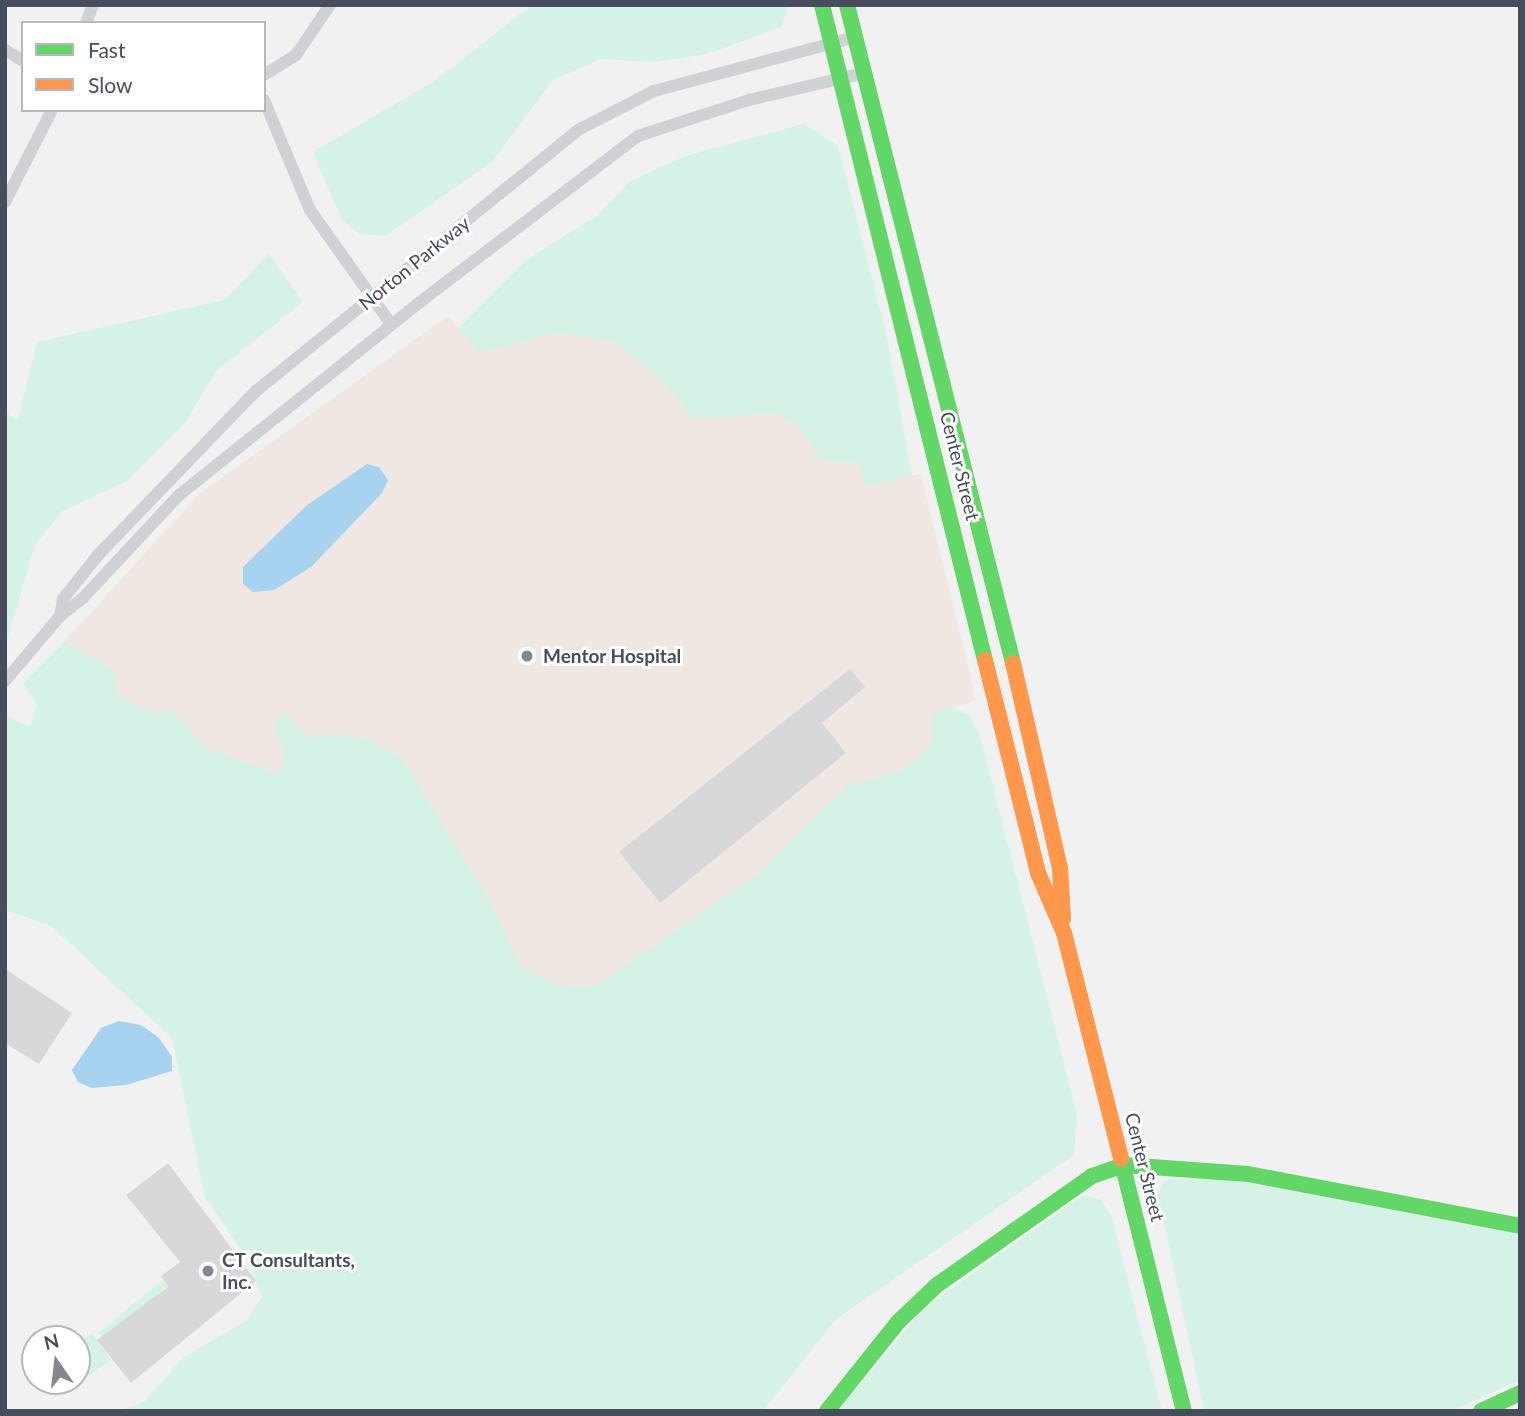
<!DOCTYPE html>
<html>
<head>
<meta charset="utf-8">
<style>
	body { margin:0 }
	#map { position:relative; width:1525px; height:1416px; overflow:hidden; background:#f1f1f1; font-family:Lato,sans-serif }
	div>[style] { position:absolute }
	[style*='--x'] { left:calc(var(--x)*1px); top:calc(var(--y)*1px); width:calc(var(--w)*1px); rotate:calc(var(--a)*1deg) }
	.medical>* { inset:0; background:#f0e6e2 }
	.green>* { inset:0; background:#d4f2e5; transform-origin:0 0 }
	.water>* { inset:0; background:#a7d3f1 }
	.building>* { inset:0; background:#d8d8db }
	.street>* { height:12px; margin:-6px; padding:0 6px; transform-origin:6px; border-radius:6px; background:#cfd1d4 }
	.fast>* { height:16px; margin:-8px; padding:0 8px; transform-origin:8px; border-radius:8px; background:#63d668 }
	.slow>* { height:16px; margin:-8px; padding:0 8px; transform-origin:8px; border-radius:8px; background:#ff974d }
	.dots>* { width:19px; height:19px; translate:-50% -50%; box-sizing:border-box; border:4px solid #fff; border-radius:50% }
	span { translate:-50% -50%; white-space:nowrap; text-align:center; line-height:1.15; -webkit-text-stroke:6px #fff; paint-order:stroke }
	.street-label { font-size:19px; color:#464e5e }
	.poi-label { font-size:19px; color:#464e5e; font-weight:700 }
	.left { translate:0 -50%; text-align:left }
	.frame { position:absolute; inset:0; border:7px solid #464e5e; pointer-events:none }
	.legend { position:absolute; left:21px; top:21px; width:245px; height:91px; box-sizing:border-box; background:#fff; border:2px solid #b5b8bf; margin:0; padding:9px 12px; list-style:none; font-size:21px; color:#464e5e }
	.legend li { display:flex; align-items:center; gap:14px; height:35px }
	.legend b { width:35px; border:2px solid #b5b8bf }
	.north { position:absolute; left:21px; top:1325px; width:70px; height:70px; box-sizing:border-box; background:#fff; border:2px solid #b5b8bf; border-radius:50%; rotate:346deg; font-size:19px; font-weight:700; line-height:28px; text-align:center; color:#464e5e }
	.north::after { content:''; display:block; margin:auto; width:24px; height:32px; background:#828791; clip-path:polygon(50% 0,100% 100%,50% 72%,0 100%) }
</style>
</head>
<body>
<div id="map">
	<div class="medical">
		<div style="clip-path:polygon(448px 316px,478px 353px,559px 332px,616px 343px,659px 378px,695px 419px,775px 413px,798px 425px,823px 461px,858px 463px,864px 486px,921px 474px,976px 700px,932px 716px,932px 744px,905px 769px,846px 786px,757px 875px,595px 986px,557px 985px,521px 968px,491px 903px,402px 758px,371px 740px,337px 734px,310px 738px,273px 728px,285px 750px,281px 775px,207px 748px,173px 712px,153px 713px,117px 696px,113px 670px,64px 642px,199px 494px)"></div>
	</div>
	<div class="green">
		<div style="clip-path:polygon(532px 5px,789px 5px,781px 27px,707px 54px,656px 62px,601px 59px,553px 80px,492px 162px,385px 236px,360px 234px,342px 220px,313px 152px,433px 82px)"></div>
		<div style="clip-path:polygon(804px 124px,838px 146px,886px 332px,912px 476px,864px 486px,858px 463px,823px 461px,798px 425px,775px 413px,695px 419px,659px 378px,616px 343px,559px 332px,478px 353px,458px 328px,526px 260px,598px 215px,630px 181px,685px 156px)"></div>
		<div style="clip-path:polygon(269px 254px,303px 302px,216px 371px,183px 426px,129px 480px,61px 512px,35px 545px,5px 647px,5px 412px,18px 420px,37px 342px,224px 300px)"></div>
		<div style="clip-path:polygon(64px 642px,113px 670px,118px 696px,153px 713px,173px 712px,207px 748px,280px 775px,284px 750px,273px 728px,282px 710px,310px 738px,337px 734px,371px 740px,402px 758px,491px 903px,521px 968px,557px 985px,595px 986px,757px 875px,847px 786px,905px 769px,932px 744px,931px 716px,949px 706px,970px 716px,981px 739px,1077px 1115px,1074px 1155px,836px 1319px,763px 1411px,119px 1411px,144px 1402px,184px 1357px,246px 1321px,262px 1297px,249px 1261px,205px 1197px,172px 1038px,51px 926px,5px 910px,5px 715px,30px 727px,37px 705px,23px 683px)"></div>
		<div style="clip-path:polygon(1172px 1179px,1234px 1180px,1520px 1234px,1520px 1380px,1451px 1411px,1204px 1411px,1158px 1195px,1164px 1182px)"></div>
		<div style="clip-path:polygon(1082px 1196px,1100px 1199px,1111px 1215px,1162px 1411px,838px 1411px,924px 1308px)"></div>
		<div style="left:162px;top:1280px;width:8px;height:83px;rotate:50deg"></div>
		<div style="clip-path:polygon(92px 1333px,111px 1360px,83px 1380px,77px 1372px,77px 1344px)"></div>
	</div>
	<div class="water">
		<div style="clip-path:polygon(367px 464px,379px 467px,388px 480px,382px 493px,311px 567px,274px 590px,253px 592px,243px 584px,243px 567px,306px 506px)"></div>
		<div style="clip-path:polygon(119px 1021px,141px 1025px,159px 1038px,172px 1057px,172px 1071px,126px 1085px,91px 1088px,78px 1082px,72px 1070px,101px 1028px)"></div>
	</div>
	<div class="building">
		<div style="clip-path:polygon(850px 669px,865px 687px,822px 723px,846px 753px,660px 903px,619px 852px)"></div>
		<div style="clip-path:polygon(5px 969px,72px 1013px,39px 1064px,5px 1043px)"></div>
		<div style="clip-path:polygon(168px 1163px,256px 1281px,131px 1383px,97px 1340px,168px 1287px,161px 1276px,180px 1262px,126px 1195px)"></div>
	</div>
	<div class="street">
		<div style="--x:86;--y:23;--w:19;--a:-69"></div>
		<div style="--x:5;--y:50;--w:21;--a:31"></div>
		<div style="--x:264;--y:75;--w:38;--a:-32"></div>
		<div style="--x:296;--y:55;--w:60;--a:-55.8"></div>
		<div style="--x:264;--y:100;--w:119;--a:67.3"></div>
		<div style="--x:310;--y:210;--w:140;--a:54.6"></div>
		<div style="--x:5;--y:202;--w:103;--a:-62.9"></div>
		<div style="--x:60;--y:616;--w:17;--a:-80"></div>
		<div style="--x:63;--y:599;--w:56;--a:-51.5"></div>
		<div style="--x:98;--y:555;--w:228;--a:-46.1"></div>
		<div style="--x:256;--y:391;--w:414;--a:-39"></div>
		<div style="--x:578;--y:130;--w:85;--a:-27.2"></div>
		<div style="--x:654;--y:91;--w:208;--a:-15"></div>
		<div style="--x:5;--y:681;--w:85;--a:-49.8"></div>
		<div style="--x:60;--y:616;--w:29;--a:-38"></div>
		<div style="--x:83;--y:598;--w:139;--a:-47"></div>
		<div style="--x:178;--y:496;--w:310;--a:-38.7"></div>
		<div style="--x:420;--y:302;--w:274;--a:-37.3"></div>
		<div style="--x:638;--y:136;--w:117;--a:-18"></div>
		<div style="--x:749;--y:100;--w:118;--a:-13.2"></div>
	</div>
	<div class="fast">
		<div style="--x:822;--y:5;--w:675;--a:76.03"></div>
		<div style="--x:847;--y:5;--w:679;--a:75.84"></div>
		<div style="--x:1121;--y:1159;--w:260;--a:76"></div>
		<div style="--x:827;--y:1411;--w:114;--a:-51.4"></div>
		<div style="--x:898;--y:1322;--w:54;--a:-43.5"></div>
		<div style="--x:937;--y:1285;--w:189;--a:-35.1"></div>
		<div style="--x:1092;--y:1176;--w:34;--a:-19"></div>
		<div style="--x:1124;--y:1165;--w:124;--a:4.2"></div>
		<div style="--x:1248;--y:1174;--w:277;--a:10.8"></div>
		<div style="--x:1481;--y:1411;--w:43;--a:-24.8"></div>
	</div>
	<div class="slow">
		<div style="--x:985;--y:660;--w:219;--a:76"></div>
		<div style="--x:1038;--y:873;--w:65;--a:66.6"></div>
		<div style="--x:1064;--y:933;--w:233;--a:75.8"></div>
		<div style="--x:1013;--y:663;--w:210;--a:77.1"></div>
		<div style="--x:1060;--y:868;--w:51;--a:86.6"></div>
	</div>
	<div class="dots">
		<div style="left:527px;top:656px;background:#828791"></div>
		<div style="left:208px;top:1271px;background:#828791"></div>
	</div>
	<div class="street-label">
		<span style="left:414px;top:263px;rotate:-39deg">Norton Parkway</span>
		<span style="left:960px;top:466px;rotate:76deg">Center Street</span>
		<span style="left:1145px;top:1167px;rotate:76deg">Center Street</span>
	</div>
	<div class="poi-label">
		<span class="left" style="left:543px;top:656px">Mentor Hospital</span>
		<span class="left" style="left:222px;top:1271px">CT Consultants,<br>Inc.</span>
	</div>
	<div class="frame"></div>
	<ul class="legend">
	<li><b style="height:9px;background:#63d668"></b>Fast</li>
	<li><b style="height:9px;background:#ff974d"></b>Slow</li>
	</ul>
	<div class="north">N</div>
</div>
</body>
</html>
